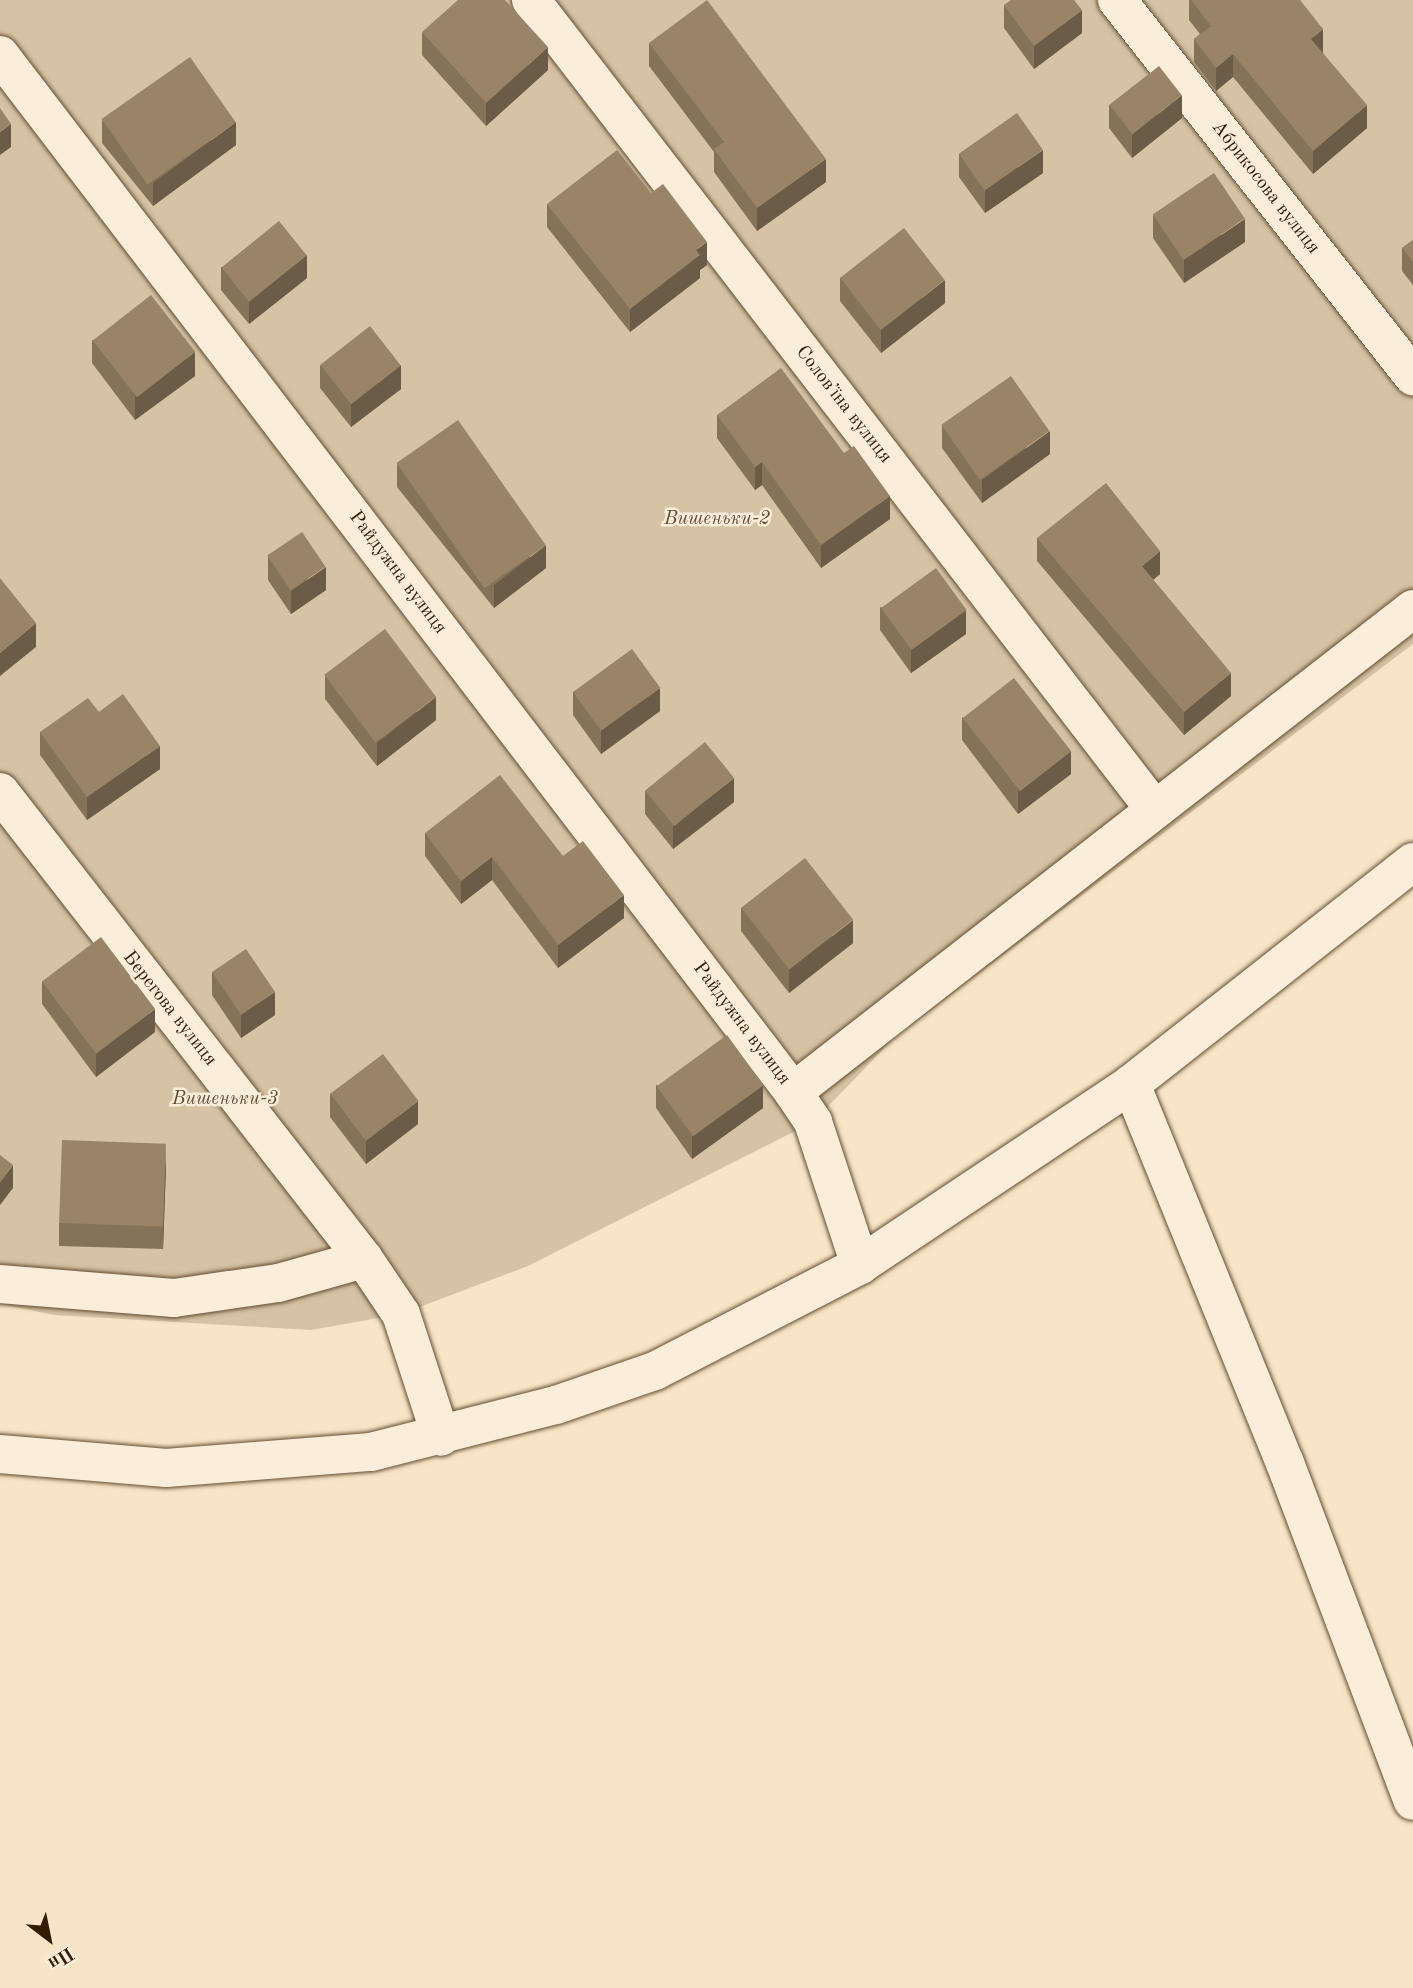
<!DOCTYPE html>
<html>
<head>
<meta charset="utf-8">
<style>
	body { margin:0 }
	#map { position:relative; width:1413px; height:1988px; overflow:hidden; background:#f8e4c6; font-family:"Old Standard TT",serif }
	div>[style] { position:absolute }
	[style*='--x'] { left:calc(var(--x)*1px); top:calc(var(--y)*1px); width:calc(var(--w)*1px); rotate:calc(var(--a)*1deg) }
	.green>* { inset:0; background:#d6c2a4 }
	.roads { filter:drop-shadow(0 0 2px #644d32) drop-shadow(0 0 2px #644d32) }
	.street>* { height:38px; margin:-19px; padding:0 19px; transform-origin:19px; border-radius:19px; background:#faedda }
	.secondary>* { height:38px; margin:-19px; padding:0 19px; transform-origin:19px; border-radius:19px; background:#faedda }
	.wall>* { inset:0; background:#847259 }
	.shaded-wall>* { inset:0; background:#6b5c48 }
	.building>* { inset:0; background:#998467; transform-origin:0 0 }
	span { translate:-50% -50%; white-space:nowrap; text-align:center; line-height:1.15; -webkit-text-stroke:5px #faedda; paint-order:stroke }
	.street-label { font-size:19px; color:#321b00 }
	.park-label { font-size:19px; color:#634d31; font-style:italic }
	.north { position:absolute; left:14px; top:1904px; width:70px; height:70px; -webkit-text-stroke:5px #faedda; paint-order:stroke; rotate:148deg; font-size:19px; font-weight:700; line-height:28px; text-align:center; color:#321b00 }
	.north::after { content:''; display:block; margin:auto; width:24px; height:32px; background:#321b00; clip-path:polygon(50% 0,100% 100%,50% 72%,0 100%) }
</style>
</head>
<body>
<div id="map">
	<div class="green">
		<div style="clip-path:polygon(0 0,1413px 0,1413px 644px,895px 1037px,813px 1122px,528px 1266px,401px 1314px,311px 1330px,54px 1315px,0 1304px)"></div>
	</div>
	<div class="roads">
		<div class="street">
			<div style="--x:531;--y:0;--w:1022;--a:52.39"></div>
			<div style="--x:1117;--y:0;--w:479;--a:51.8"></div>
			<div style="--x:0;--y:55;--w:1305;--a:52.59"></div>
			<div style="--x:793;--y:1092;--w:786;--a:-37.92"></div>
			<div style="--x:0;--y:792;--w:592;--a:52.07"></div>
			<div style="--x:364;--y:1259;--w:89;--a:164.4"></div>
			<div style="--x:278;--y:1283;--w:105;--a:171.8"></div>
			<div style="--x:174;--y:1298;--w:175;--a:-175.4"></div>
		</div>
		<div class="secondary">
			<div style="--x:1131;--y:1084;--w:409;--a:67.9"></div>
			<div style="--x:1285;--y:1463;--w:361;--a:69.3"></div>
			<div style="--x:793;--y:1092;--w:36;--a:56"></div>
			<div style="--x:813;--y:1122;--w:151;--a:71.8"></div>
			<div style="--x:364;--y:1259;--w:66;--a:56.1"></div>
			<div style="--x:401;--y:1314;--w:129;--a:72"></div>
			<div style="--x:0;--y:1454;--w:167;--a:4.8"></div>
			<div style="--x:166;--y:1468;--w:206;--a:-4.5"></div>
			<div style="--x:371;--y:1452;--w:191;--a:-14.3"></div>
			<div style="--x:556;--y:1405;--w:105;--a:-19"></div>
			<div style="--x:655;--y:1371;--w:231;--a:-27.3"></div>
			<div style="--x:860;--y:1265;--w:326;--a:-33.7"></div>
			<div style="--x:1131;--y:1084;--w:359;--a:-38.2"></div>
		</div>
	</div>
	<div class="wall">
		<div style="clip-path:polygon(1189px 0,1300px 0,1323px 53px,1367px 128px,1313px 174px,1233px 77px,1216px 91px,1194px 62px,1194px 39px,1200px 34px,1189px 20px)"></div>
		<div style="clip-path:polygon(1004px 5px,1082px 33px,1034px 69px,1004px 28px)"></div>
		<div style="clip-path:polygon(422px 32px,548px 70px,486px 126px,422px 55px)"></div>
		<div style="clip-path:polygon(649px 43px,826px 182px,757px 231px,714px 172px,714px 152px,649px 66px)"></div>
		<div style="clip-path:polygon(1109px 105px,1182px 118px,1132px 158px,1109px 128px)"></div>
		<div style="clip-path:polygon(102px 120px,236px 145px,153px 206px,102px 143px)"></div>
		<div style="clip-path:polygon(959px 154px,1043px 173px,985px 213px,959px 177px)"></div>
		<div style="clip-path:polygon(547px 204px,707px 265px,700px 270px,700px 278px,630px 332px,547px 227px)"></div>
		<div style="clip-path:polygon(1153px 215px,1245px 242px,1184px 283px,1153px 238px)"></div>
		<div style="clip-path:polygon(1413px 240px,1413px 285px,1402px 271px,1402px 248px)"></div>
		<div style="clip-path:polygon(221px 267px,307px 278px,249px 324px,221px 290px)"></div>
		<div style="clip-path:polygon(840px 278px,945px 303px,881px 353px,840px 301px)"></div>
		<div style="clip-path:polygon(92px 340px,195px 376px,135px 420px,92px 363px)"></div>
		<div style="clip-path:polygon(320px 365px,401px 389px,351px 427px,320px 388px)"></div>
		<div style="clip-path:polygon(717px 415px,844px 453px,890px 519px,821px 568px,762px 485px,755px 490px,717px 438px)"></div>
		<div style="clip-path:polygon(942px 425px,1050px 454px,982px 503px,942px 448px)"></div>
		<div style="clip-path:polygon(397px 464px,546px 568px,494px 608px,397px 487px)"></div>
		<div style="clip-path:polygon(1037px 538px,1160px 574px,1153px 580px,1231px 696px,1184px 735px,1037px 561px)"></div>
		<div style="clip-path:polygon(268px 557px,326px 590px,291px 614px,268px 580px)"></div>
		<div style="clip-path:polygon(880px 607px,966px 634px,911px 673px,880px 630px)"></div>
		<div style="clip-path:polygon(325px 676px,436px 720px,377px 766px,325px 699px)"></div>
		<div style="clip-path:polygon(573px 692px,660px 711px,601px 754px,573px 715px)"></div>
		<div style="clip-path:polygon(99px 712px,160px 769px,87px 820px,40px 755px,40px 732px)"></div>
		<div style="clip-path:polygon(962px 717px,1071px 774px,1018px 814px,962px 740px)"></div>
		<div style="clip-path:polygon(645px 791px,734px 802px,673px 849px,645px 814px)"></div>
		<div style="clip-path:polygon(425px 833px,563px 856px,624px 918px,558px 968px,492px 880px,461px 904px,425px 856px)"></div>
		<div style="clip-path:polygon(741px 908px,853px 943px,789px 993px,741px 931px)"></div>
		<div style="clip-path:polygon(212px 972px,275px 1015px,241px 1038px,212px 995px)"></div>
		<div style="clip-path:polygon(42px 981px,155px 1032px,96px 1077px,42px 1004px)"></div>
		<div style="clip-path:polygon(656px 1085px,763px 1108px,692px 1159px,656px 1108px)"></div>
		<div style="clip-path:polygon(330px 1094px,418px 1124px,366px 1164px,330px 1117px)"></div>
		<div style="clip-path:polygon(166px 1167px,163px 1249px,59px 1246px,59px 1223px)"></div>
	</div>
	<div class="shaded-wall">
		<div style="clip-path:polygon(1082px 10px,1082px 33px,1034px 69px,1034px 46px)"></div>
		<div style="clip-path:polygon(1323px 29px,1323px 53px,1311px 62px,1311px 39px)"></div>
		<div style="clip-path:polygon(548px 47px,548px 70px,486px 126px,486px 103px)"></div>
		<div style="clip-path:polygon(1233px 54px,1233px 77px,1216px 91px,1216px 68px)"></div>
		<div style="clip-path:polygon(1182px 95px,1182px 118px,1132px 158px,1132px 135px)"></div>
		<div style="clip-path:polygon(1367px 105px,1367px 128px,1313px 174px,1313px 151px)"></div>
		<div style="clip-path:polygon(236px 122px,236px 145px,153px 206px,153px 183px)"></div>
		<div style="clip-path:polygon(11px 124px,11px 147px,0 155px,0 132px)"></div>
		<div style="clip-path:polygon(1043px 150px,1043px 173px,985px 213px,985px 190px)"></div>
		<div style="clip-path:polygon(826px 159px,826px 182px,757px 231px,757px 208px)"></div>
		<div style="clip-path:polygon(1245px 219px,1245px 242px,1184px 283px,1184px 260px)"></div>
		<div style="clip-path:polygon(707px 242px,707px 265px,700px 270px,700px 278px,630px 332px,630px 309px,696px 250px)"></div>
		<div style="clip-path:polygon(307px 255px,307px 278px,249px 324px,249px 301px)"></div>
		<div style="clip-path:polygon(945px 280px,945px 303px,881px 353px,881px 330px)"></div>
		<div style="clip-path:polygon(195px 352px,195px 376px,135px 420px,135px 397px)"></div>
		<div style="clip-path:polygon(401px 365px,401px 389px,351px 427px,351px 404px)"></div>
		<div style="clip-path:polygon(1050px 431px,1050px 454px,982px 503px,982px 480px)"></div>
		<div style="clip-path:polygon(762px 462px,762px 485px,755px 490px,755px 467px)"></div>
		<div style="clip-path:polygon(890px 496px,890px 519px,821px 568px,821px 545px)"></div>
		<div style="clip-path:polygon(546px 545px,546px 568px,494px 608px,494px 585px)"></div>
		<div style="clip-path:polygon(1160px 551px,1160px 574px,1142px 589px,1142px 566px)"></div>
		<div style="clip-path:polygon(326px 567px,326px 590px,291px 614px,291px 591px)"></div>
		<div style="clip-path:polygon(966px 610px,966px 634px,911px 673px,911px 650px)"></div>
		<div style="clip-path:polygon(36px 623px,36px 647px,0 676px,0 653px)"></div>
		<div style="clip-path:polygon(1231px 673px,1231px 696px,1184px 735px,1184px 712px)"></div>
		<div style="clip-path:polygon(660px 688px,660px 711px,601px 754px,601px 730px)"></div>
		<div style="clip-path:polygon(436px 697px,436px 720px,377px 766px,377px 743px)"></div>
		<div style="clip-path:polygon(160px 746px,160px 769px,87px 820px,87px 797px)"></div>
		<div style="clip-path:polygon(1071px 751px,1071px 774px,1018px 814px,1018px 791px)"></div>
		<div style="clip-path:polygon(734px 778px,734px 802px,673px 849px,673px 826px)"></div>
		<div style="clip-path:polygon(492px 857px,492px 880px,461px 904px,461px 881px)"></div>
		<div style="clip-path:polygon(624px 895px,624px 918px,558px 968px,558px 945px)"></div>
		<div style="clip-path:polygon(853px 920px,853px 943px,789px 993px,789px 970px)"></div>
		<div style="clip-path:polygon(275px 992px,275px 1015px,241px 1038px,241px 1014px)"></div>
		<div style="clip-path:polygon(155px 1009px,155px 1032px,96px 1077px,96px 1054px)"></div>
		<div style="clip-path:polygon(763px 1085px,763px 1108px,692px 1159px,692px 1136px)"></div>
		<div style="clip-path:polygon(418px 1101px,418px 1124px,366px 1164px,366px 1141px)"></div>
		<div style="clip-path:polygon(166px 1144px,166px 1167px,163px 1249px,163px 1226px)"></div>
		<div style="clip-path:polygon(13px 1165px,13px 1188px,0 1205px,0 1182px)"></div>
	</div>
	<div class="building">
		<div style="clip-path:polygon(458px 0,505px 0,548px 47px,486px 103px,422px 32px)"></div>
		<div style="clip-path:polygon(707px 0,826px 159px,757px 208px,714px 149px,724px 142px,649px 43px)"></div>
		<div style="clip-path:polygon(1011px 0,1074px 0,1082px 10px,1034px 46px,1004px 5px)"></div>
		<div style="clip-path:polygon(1191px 0,1300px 0,1323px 29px,1311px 39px,1367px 105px,1313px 151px,1233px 54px,1216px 68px,1194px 39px,1211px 26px)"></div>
		<div style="left:190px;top:57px;width:80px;height:108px;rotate:55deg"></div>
		<div style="left:1159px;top:66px;width:37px;height:63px;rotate:52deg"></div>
		<div style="clip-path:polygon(0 108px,11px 124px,0 132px)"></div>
		<div style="left:1017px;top:113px;width:45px;height:71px;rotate:55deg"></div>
		<div style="clip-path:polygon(617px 150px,651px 193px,663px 184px,707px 242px,696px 250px,700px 255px,630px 309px,547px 204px)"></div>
		<div style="left:1214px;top:173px;width:55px;height:74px;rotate:56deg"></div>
		<div style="left:279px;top:221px;width:44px;height:74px;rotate:51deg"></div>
		<div style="left:904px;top:228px;width:66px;height:81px;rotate:52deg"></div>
		<div style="clip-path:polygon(1413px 240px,1413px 262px,1402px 248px)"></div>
		<div style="left:151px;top:295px;width:72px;height:74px;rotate:52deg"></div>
		<div style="left:370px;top:326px;width:50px;height:63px;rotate:52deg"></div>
		<div style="clip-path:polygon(781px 368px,844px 453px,854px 446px,890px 496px,821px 545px,762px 462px,755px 467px,717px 415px)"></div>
		<div style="left:1011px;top:376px;width:67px;height:85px;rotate:55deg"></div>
		<div style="left:458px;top:420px;width:153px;height:75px;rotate:55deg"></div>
		<div style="clip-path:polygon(1106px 483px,1160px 551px,1142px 566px,1231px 673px,1184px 712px,1037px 538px)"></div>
		<div style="left:302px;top:532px;width:42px;height:42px;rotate:56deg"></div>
		<div style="left:936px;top:568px;width:52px;height:68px;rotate:54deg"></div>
		<div style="clip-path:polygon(0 578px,36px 623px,0 653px)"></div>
		<div style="left:385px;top:629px;width:85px;height:76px;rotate:53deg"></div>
		<div style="left:632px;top:649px;width:48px;height:73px;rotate:54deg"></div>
		<div style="left:1014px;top:678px;width:93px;height:65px;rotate:52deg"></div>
		<div style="clip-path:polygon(123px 694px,160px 746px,87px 797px,40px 732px,88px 698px,99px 712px)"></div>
		<div style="left:705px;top:742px;width:46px;height:77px;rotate:51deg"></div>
		<div style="clip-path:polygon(500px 775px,563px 856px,583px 841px,624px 895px,558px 945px,492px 857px,461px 881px,425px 833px)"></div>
		<div style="left:805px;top:858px;width:78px;height:81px;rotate:52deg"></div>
		<div style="left:101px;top:937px;width:90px;height:74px;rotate:53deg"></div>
		<div style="left:246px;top:949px;width:52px;height:41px;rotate:56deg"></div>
		<div style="left:727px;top:1035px;width:62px;height:87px;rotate:54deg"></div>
		<div style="left:383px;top:1054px;width:59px;height:66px;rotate:53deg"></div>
		<div style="left:62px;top:1140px;width:104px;height:83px;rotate:2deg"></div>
		<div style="clip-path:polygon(0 1155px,13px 1165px,0 1182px)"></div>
	</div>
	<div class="street-label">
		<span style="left:1265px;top:188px;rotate:52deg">Абрикосова вулиця</span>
		<span style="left:843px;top:405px;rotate:52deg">Соловʼїна вулиця</span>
		<span style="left:397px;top:573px;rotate:53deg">Райдужна вулиця</span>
		<span style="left:169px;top:1009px;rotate:52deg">Берегова вулиця</span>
		<span style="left:741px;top:1024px;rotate:53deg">Райдужна вулиця</span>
	</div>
	<div class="park-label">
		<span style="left:717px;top:520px">Вишеньки-2</span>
		<span style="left:225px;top:1100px">Вишеньки-3</span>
	</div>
	<div class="north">Пн</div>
</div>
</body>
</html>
